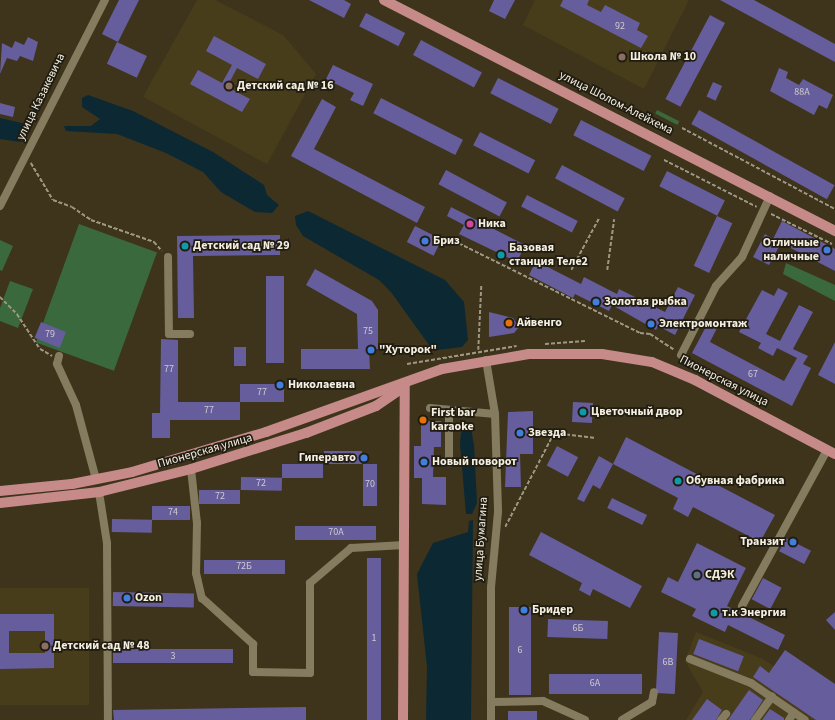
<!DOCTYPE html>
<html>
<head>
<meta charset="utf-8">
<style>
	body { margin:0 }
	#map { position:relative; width:835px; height:720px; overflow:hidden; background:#3d341b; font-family:"Source Sans 3",sans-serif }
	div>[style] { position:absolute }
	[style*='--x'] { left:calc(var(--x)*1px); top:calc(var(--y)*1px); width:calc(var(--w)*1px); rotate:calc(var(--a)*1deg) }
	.built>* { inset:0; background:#483d1b; transform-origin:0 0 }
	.green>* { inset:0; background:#3b693e; transform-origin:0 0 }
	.water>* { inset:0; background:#0c2833 }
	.building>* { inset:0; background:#665d9c; transform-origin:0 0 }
	.path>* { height:1.5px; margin-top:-0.75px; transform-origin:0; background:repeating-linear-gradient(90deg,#9e9783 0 4px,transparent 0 6px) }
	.minor>* { height:8px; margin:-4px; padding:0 4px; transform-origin:4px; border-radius:4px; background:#857b5f }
	.major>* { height:10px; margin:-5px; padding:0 5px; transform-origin:5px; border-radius:5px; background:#c68b88 }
	.dots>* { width:11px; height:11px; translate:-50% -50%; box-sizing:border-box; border:2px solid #201c11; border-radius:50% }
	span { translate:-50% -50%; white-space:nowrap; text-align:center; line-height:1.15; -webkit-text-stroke:3.5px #201c11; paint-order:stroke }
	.number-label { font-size:10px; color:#d0cace }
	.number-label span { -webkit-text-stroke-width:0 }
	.poi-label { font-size:12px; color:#f4efdf; font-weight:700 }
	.left { translate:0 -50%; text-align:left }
	.right { translate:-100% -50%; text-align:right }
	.street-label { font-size:12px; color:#f4efdf }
</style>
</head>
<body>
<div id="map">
	<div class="built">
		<div style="clip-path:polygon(197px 0,215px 0,283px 35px,316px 74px,267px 164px,143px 97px)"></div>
		<div style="clip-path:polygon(535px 0,689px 0,644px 89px,523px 25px)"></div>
		<div style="left:0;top:588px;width:89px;height:117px"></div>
		<div style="clip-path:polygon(696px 632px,763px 659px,835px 707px,835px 720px,686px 720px,703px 692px,685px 661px)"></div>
	</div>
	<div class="green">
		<div style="left:657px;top:110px;width:25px;height:4px;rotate:27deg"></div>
		<div style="left:79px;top:224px;width:83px;height:126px;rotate:20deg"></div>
		<div style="clip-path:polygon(0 240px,13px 246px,2px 271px,0 270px)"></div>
		<div style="clip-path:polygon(786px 263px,835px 285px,835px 301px,783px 274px)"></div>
		<div style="clip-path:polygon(10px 281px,33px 289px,18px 328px,0 321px,0 308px)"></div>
	</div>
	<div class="water">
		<div style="clip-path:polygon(88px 95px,133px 111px,213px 152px,264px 185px,267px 195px,279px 205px,272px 213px,255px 212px,221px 192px,203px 172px,166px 153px,117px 134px,66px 131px,64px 126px,91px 126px,100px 119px,82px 107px,82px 98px)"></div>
		<div style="clip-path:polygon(37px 102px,40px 106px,21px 142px,0 139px,0 118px,26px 124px)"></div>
		<div style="clip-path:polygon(308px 211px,445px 280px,464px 302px,468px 340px,462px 347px,437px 350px,429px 345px,391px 292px,379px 280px,303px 236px,296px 225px,295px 216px)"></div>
		<div style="clip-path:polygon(467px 427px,471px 429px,474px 445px,477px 503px,472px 514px,466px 514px,460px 443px,461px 433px)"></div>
		<div style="clip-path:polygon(473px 520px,471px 720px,426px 720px,427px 667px,417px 574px,433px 543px,468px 532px,469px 521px)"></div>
	</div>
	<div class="building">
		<div style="clip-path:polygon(119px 0,139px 0,118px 42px,102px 34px)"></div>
		<div style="clip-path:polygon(309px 0,344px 0,351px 4px,344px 18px)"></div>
		<div style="clip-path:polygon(494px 0,515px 0,505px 19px,489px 11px)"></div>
		<div style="clip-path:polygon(563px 0,589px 0,587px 5px,601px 12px,605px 5px,640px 23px,637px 30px,648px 36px,641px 48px,560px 6px)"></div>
		<div style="clip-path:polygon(720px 0,754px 0,835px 44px,835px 62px)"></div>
		<div style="left:366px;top:13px;width:44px;height:15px;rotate:27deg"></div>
		<div style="left:710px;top:15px;width:17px;height:95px;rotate:28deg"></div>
		<div style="clip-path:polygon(214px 36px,266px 64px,258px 79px,237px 68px,227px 87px,250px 99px,242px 112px,190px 84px,198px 70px,222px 83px,232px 65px,206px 51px)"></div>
		<div style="clip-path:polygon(28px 37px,38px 42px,33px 61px,20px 56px,17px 61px,7px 58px,0 74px,2px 43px,12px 48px,15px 41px,24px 45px)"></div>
		<div style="left:421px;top:40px;width:69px;height:17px;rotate:28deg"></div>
		<div style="left:117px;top:42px;width:33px;height:24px;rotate:25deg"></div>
		<div style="clip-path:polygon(333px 65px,373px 84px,363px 106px,350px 100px,354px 93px,326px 79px)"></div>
		<div style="clip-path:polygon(779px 68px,788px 72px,786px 78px,799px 85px,803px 79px,833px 95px,827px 109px,819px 105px,814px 115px,770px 91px)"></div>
		<div style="left:498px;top:78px;width:68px;height:17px;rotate:27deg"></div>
		<div style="left:713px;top:82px;width:10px;height:16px;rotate:24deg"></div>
		<div style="left:381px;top:98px;width:92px;height:17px;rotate:27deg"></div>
		<div style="clip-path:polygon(322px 99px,336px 107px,314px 149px,425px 207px,417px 223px,291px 156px)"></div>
		<div style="clip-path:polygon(0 103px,15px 107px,13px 117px,0 114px)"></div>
		<div style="left:699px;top:110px;width:155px;height:16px;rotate:29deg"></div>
		<div style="left:581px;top:120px;width:79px;height:17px;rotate:27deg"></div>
		<div style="left:480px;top:132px;width:62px;height:15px;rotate:27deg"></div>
		<div style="left:562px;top:165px;width:71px;height:15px;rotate:28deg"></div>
		<div style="left:446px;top:170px;width:69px;height:16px;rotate:28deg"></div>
		<div style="left:667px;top:171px;width:65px;height:17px;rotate:27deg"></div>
		<div style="left:527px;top:195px;width:57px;height:13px;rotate:27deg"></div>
		<div style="clip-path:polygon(451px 207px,525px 245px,517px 262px,459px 234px,464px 225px,447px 216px)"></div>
		<div style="left:717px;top:216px;width:17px;height:55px;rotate:25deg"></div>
		<div style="clip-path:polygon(782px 221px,835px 249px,835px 271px,781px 243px,769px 265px,753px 257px,765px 234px,773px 239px)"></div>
		<div style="left:415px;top:226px;width:30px;height:18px;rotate:27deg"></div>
		<div style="clip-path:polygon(280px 235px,280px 255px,193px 256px,194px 318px,178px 318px,177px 236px)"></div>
		<div style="clip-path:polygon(536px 261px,581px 284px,584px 277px,617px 294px,619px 289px,665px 312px,678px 287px,695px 295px,675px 335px,658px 326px,656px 330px,612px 305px,609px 311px,575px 294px,573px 298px,529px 275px)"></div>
		<div style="clip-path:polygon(315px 269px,372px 301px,378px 310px,378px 349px,369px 349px,370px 369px,301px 369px,301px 349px,358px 349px,357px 314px,306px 285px)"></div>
		<div style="left:266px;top:276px;width:18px;height:87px"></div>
		<div style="clip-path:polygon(778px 288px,788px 293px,766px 334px,780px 341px,799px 305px,813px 312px,793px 349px,808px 356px,803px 364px,811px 368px,792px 406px,692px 353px,710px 319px,719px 324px,710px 342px,784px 381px,797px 358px,777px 348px,773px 356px,758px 348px,761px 343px,739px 332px,762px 290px,774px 296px)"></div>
		<div style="clip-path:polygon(489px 312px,513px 318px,519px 327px,514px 333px,489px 337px)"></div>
		<div style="left:41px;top:322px;width:27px;height:17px;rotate:22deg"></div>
		<div style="clip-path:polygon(161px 339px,178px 340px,178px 402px,240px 402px,240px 420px,170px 420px,170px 438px,152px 438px,152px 413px,160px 413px)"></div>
		<div style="clip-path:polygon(835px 342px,835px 384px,818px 375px)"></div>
		<div style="left:234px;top:347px;width:12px;height:19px"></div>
		<div style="left:240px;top:384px;width:44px;height:18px"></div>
		<div style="left:573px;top:402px;width:20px;height:20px;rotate:3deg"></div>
		<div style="clip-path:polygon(533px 411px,533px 454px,520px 454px,521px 487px,505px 487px,508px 412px)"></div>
		<div style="clip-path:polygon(421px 421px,441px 421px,441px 447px,434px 447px,433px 477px,446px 477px,446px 505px,422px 504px,422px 478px,414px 478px,414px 446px,421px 446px)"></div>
		<div style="clip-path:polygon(626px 437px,775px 515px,760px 542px,693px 507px,688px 517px,673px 509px,678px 498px,613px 464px)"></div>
		<div style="left:557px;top:446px;width:24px;height:22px;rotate:28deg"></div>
		<div style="left:324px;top:451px;width:38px;height:13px"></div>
		<div style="clip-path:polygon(599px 456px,613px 464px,600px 489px,593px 485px,584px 502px,577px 499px)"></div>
		<div style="left:282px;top:464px;width:41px;height:14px"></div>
		<div style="left:363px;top:464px;width:14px;height:42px"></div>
		<div style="left:241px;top:477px;width:41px;height:13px;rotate:1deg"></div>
		<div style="left:199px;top:490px;width:41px;height:14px"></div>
		<div style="left:612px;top:498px;width:39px;height:11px;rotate:26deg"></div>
		<div style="left:152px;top:506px;width:38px;height:14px"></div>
		<div style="left:112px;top:519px;width:40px;height:13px;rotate:1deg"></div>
		<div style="left:376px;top:526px;width:14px;height:81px;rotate:90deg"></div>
		<div style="clip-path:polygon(541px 532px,642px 586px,630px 608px,593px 589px,590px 596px,579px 590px,582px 583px,529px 555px)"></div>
		<div style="left:786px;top:538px;width:28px;height:15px;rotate:27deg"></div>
		<div style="clip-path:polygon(697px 543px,746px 568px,727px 606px,785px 635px,778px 650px,728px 625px,725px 632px,692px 616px,696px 609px,661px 592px,668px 577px,678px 582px)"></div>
		<div style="left:367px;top:558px;width:14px;height:162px"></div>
		<div style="left:204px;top:560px;width:81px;height:14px"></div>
		<div style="left:763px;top:578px;width:21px;height:24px;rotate:28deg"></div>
		<div style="left:113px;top:592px;width:81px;height:14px;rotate:1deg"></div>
		<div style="left:509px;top:607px;width:22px;height:88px"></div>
		<div style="clip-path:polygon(835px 612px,835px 630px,826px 620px)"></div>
		<div style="clip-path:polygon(evenodd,0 614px,54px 614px,54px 668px,0 669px,0 614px,9px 631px,45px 631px,45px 653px,9px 653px,9px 631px)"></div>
		<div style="left:548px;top:619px;width:60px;height:18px;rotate:2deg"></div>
		<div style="left:659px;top:632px;width:19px;height:61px;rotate:3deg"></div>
		<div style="left:699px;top:639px;width:48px;height:16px;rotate:21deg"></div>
		<div style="left:233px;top:649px;width:14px;height:120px;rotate:90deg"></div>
		<div style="clip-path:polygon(785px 650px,835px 684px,835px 720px,816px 720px,753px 677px,760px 666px,769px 673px)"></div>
		<div style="left:549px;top:674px;width:93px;height:20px"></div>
		<div style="clip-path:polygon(749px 690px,763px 700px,750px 720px,728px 720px)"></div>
		<div style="clip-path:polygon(707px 699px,722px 710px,716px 720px,692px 720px)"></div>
		<div style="clip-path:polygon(306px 707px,306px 720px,114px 720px,113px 710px)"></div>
		<div style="clip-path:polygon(770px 709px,784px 718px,784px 720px,762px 720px)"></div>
		<div style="left:508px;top:711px;width:29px;height:9px"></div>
	</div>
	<div class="path">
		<div style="--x:682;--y:128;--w:173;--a:27.9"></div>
		<div style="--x:664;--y:160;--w:104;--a:26.8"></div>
		<div style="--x:31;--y:163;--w:43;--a:59.3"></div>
		<div style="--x:53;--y:200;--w:20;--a:20"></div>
		<div style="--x:72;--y:207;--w:23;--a:34"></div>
		<div style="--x:91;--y:220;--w:67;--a:19.2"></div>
		<div style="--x:154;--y:242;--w:12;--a:48"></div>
		<div style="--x:771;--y:214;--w:68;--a:26.2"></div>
		<div style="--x:448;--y:238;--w:214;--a:26.3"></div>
		<div style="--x:640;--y:333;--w:10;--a:6"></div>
		<div style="--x:650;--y:334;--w:30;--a:33"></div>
		<div style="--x:571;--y:270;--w:59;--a:-61.7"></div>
		<div style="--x:607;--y:270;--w:51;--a:-82.2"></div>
		<div style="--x:0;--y:297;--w:24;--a:45"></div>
		<div style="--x:17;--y:314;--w:42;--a:56.7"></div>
		<div style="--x:40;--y:349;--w:14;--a:30"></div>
		<div style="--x:545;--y:344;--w:40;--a:-4.3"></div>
		<div style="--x:478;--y:350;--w:64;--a:-87.3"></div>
		<div style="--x:688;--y:359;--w:53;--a:28"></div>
		<div style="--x:407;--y:364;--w:111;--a:-9.3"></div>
		<div style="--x:505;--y:527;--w:106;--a:-62.5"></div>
		<div style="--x:554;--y:433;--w:42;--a:6.8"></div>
	</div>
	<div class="minor">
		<div style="--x:0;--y:206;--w:231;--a:-63"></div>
		<div style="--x:168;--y:257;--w:77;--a:89.3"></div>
		<div style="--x:169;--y:334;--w:21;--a:0"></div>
		<div style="--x:681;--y:355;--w:77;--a:-63.1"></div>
		<div style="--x:716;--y:286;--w:39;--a:-48"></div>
		<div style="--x:742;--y:257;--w:67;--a:-65.3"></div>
		<div style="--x:59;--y:356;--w:8;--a:104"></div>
		<div style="--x:57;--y:364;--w:45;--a:65.1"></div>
		<div style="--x:76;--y:405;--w:77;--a:74.9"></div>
		<div style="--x:486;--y:360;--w:55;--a:80.5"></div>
		<div style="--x:495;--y:414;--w:98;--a:88.2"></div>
		<div style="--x:498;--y:512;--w:75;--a:95.3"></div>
		<div style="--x:491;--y:587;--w:133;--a:90"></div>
		<div style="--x:430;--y:408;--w:65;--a:5.3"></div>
		<div style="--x:449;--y:463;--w:53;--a:-90"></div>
		<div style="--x:191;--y:469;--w:54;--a:83.7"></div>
		<div style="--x:197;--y:523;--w:50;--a:91.1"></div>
		<div style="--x:196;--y:573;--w:26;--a:77"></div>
		<div style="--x:202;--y:598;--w:69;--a:42"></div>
		<div style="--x:253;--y:644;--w:28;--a:90"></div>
		<div style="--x:253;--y:672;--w:57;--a:1"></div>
		<div style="--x:310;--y:673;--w:90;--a:-90"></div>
		<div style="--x:310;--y:583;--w:54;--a:-40.5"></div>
		<div style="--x:351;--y:548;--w:53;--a:-3.2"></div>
		<div style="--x:99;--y:492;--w:52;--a:81.1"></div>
		<div style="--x:107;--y:543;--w:177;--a:89.7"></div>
		<div style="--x:742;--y:606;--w:178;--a:-61.4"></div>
		<div style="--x:690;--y:659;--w:66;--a:21.5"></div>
		<div style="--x:751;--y:683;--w:65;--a:34.4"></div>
		<div style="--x:491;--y:702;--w:52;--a:-1.1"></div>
		<div style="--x:543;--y:701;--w:46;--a:24.3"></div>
		<div style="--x:622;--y:720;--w:35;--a:-31"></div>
		<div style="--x:652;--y:702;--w:10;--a:-79"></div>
		<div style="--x:721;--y:720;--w:8;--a:-50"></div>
		<div style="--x:755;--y:720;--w:29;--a:-54"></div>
		<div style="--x:789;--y:720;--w:9;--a:-58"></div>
	</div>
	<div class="major">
		<div style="--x:384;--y:0;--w:507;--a:27.12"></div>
		<div style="--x:0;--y:491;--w:72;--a:-5.6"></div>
		<div style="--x:72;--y:484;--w:61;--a:-11.3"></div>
		<div style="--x:132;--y:472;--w:140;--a:-16.6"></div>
		<div style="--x:266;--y:432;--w:187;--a:-19.7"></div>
		<div style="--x:442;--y:369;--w:88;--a:-9.8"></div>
		<div style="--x:529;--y:354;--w:73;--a:0"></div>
		<div style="--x:602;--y:354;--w:51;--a:9.1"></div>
		<div style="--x:652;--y:362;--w:47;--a:22.7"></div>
		<div style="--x:695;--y:380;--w:158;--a:27.9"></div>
		<div style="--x:0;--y:503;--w:100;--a:-6.3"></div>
		<div style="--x:99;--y:492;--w:95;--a:-14"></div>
		<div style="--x:191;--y:469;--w:121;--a:-17.4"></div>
		<div style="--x:306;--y:433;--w:75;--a:-21.1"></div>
		<div style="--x:376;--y:406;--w:30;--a:-34"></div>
		<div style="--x:403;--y:720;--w:335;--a:-89.7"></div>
	</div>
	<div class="dots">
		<div style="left:622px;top:57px;background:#8d6e63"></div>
		<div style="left:229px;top:86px;background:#8d6e63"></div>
		<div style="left:470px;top:224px;background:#d1479c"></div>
		<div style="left:425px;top:241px;background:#3f7fe0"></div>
		<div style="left:185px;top:246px;background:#0f9aa8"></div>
		<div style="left:827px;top:250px;background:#3f7fe0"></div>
		<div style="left:501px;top:255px;background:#0f9aa8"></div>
		<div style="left:596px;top:302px;background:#3f7fe0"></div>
		<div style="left:509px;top:323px;background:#e8710a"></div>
		<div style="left:651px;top:324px;background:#3f7fe0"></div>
		<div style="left:371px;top:350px;background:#3f7fe0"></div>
		<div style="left:280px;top:385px;background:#3f7fe0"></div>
		<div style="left:583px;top:412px;background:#0f9aa8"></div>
		<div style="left:423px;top:420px;background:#e8710a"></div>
		<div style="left:520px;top:433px;background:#3f7fe0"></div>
		<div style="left:364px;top:458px;background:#3f7fe0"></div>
		<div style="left:424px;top:462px;background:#3f7fe0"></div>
		<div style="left:678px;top:481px;background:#0f9aa8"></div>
		<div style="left:793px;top:542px;background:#3f7fe0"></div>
		<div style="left:697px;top:575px;background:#5c6f8a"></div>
		<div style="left:127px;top:598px;background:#3f7fe0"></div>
		<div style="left:524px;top:610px;background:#3f7fe0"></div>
		<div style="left:714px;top:613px;background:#0f9aa8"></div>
		<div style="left:45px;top:646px;background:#8d6e63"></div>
	</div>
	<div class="number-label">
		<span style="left:620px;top:27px">92</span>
		<span style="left:802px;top:93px">88А</span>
		<span style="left:368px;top:332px">75</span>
		<span style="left:50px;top:335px">79</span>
		<span style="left:169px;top:370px">77</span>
		<span style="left:753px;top:375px">67</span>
		<span style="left:262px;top:393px">77</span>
		<span style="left:209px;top:411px">77</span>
		<span style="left:261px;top:484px">72</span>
		<span style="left:370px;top:485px">70</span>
		<span style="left:220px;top:497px">72</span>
		<span style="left:173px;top:513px">74</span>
		<span style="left:336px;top:533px">70А</span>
		<span style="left:244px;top:567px">72Б</span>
		<span style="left:578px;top:629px">6Б</span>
		<span style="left:374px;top:639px">1</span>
		<span style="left:520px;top:651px">6</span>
		<span style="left:173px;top:657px">3</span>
		<span style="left:668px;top:663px">6В</span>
		<span style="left:595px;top:684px">6А</span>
	</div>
	<div class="poi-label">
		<span class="left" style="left:630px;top:57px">Школа № 10</span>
		<span class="left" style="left:237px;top:86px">Детский сад № 16</span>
		<span class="left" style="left:478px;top:224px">Ника</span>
		<span class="left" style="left:433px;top:241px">Бриз</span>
		<span class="right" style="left:819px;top:250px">Отличные<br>наличные</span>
		<span class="left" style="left:193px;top:246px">Детский сад № 29</span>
		<span class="left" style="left:509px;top:255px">Базовая<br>станция Теле2</span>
		<span class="left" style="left:604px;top:302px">Золотая рыбка</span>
		<span class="left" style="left:517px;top:323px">Айвенго</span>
		<span class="left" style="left:659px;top:324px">Электромонтаж</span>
		<span class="left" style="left:379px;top:350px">"Хуторок"</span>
		<span class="left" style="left:288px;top:385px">Николаевна</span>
		<span class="left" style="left:591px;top:412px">Цветочный двор</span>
		<span class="left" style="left:431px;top:420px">First bar<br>karaoke</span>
		<span class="left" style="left:528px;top:433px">Звезда</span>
		<span class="right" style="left:356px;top:458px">Гиперавто</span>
		<span class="left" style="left:432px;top:462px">Новый поворот</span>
		<span class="left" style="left:686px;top:481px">Обувная фабрика</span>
		<span class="right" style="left:785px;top:542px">Транзит</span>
		<span class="left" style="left:705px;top:575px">СДЭК</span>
		<span class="left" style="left:135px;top:598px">Ozon</span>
		<span class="left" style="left:532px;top:610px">Бридер</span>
		<span class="left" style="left:722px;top:613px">т.к Энергия</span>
		<span class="left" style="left:53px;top:646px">Детский сад № 48</span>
	</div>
	<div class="street-label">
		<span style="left:41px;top:97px;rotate:-64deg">улица Казакевича</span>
		<span style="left:616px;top:103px;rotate:27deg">улица Шолом-Алейхема</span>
		<span style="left:724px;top:381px;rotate:27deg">Пионерская улица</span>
		<span style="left:205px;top:451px;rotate:-16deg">Пионерская улица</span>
		<span style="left:481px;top:539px;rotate:-86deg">улица Бумагина</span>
	</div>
</div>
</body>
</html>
